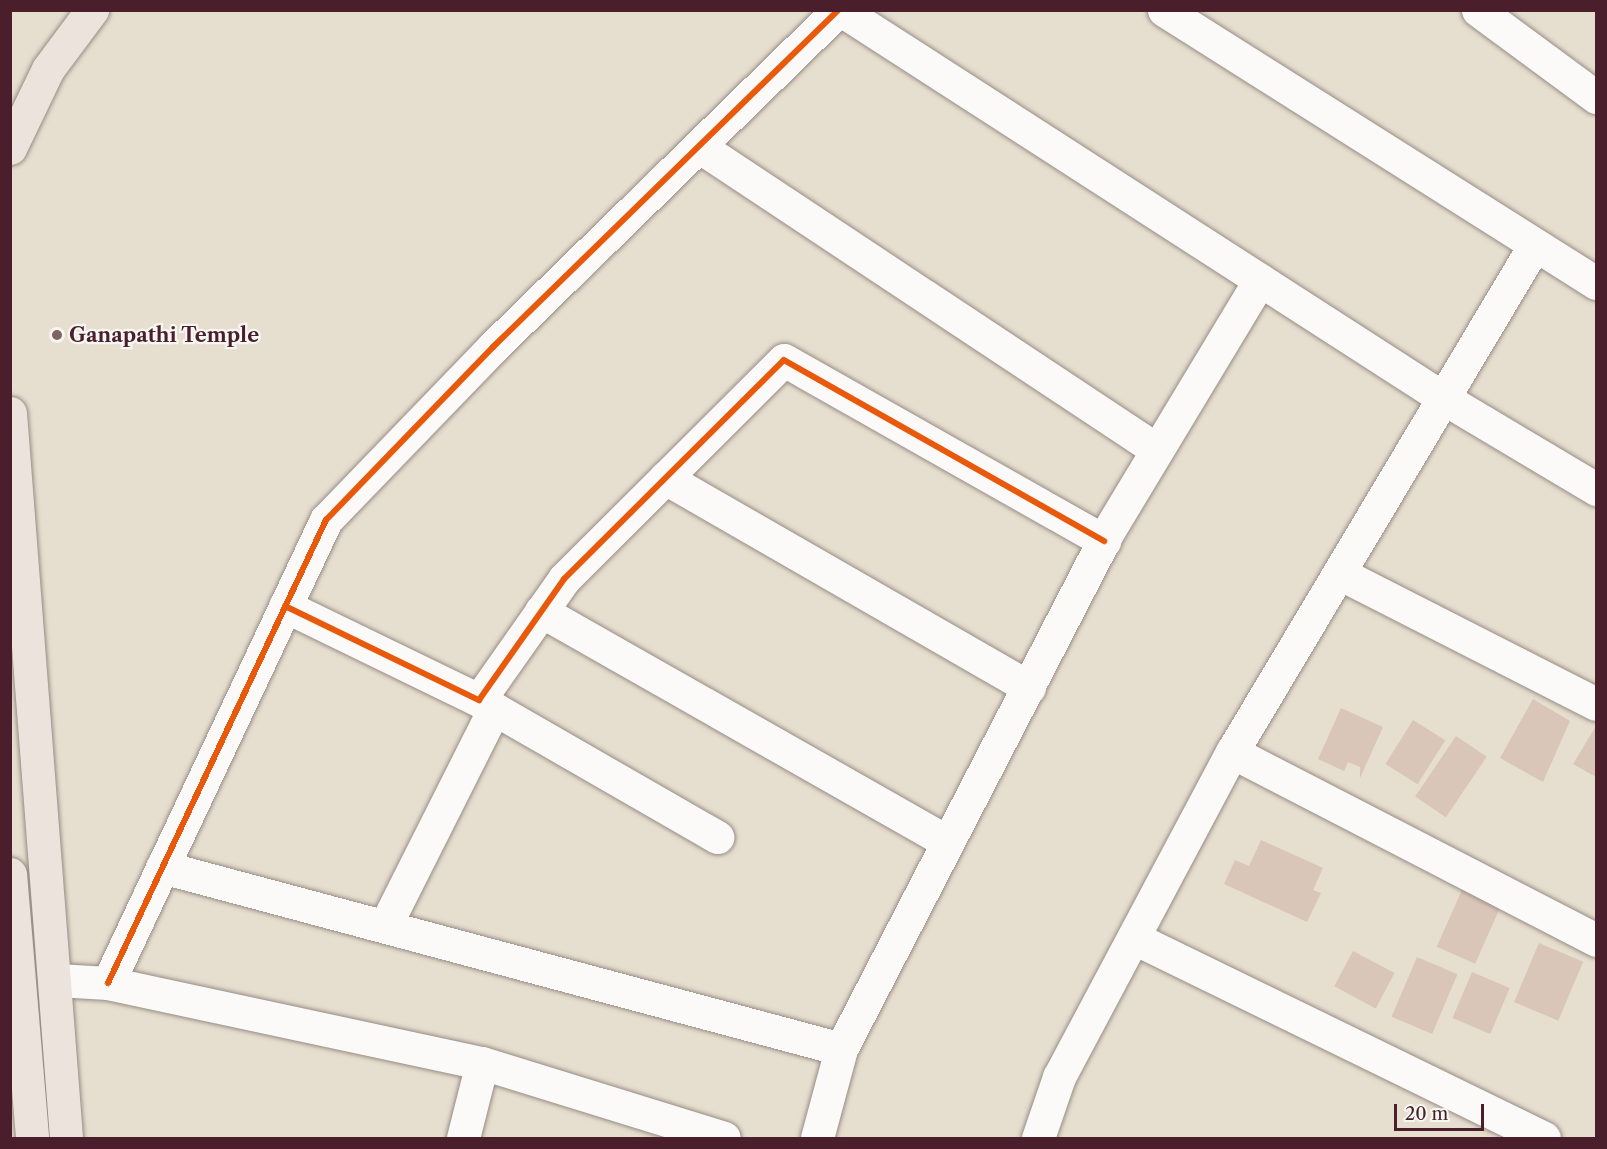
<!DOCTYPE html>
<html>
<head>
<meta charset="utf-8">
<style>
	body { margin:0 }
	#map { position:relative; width:1607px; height:1149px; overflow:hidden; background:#e6dece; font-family:"Libre Caslon Text",serif }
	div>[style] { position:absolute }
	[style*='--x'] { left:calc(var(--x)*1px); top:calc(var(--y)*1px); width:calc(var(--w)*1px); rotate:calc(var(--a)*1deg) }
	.building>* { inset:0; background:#d9c6b8; transform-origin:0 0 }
	.roads { filter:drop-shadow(0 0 2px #978c86) drop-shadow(0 0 2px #978c86) }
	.minor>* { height:33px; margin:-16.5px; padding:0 16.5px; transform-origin:16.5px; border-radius:16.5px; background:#fbfaf8 }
	.major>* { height:33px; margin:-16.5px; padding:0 16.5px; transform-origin:16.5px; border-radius:16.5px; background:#ece4dc }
	.cycleway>* { height:6px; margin:-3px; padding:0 3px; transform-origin:3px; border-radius:3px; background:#e8590c }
	.dots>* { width:16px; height:16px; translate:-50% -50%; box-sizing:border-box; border:3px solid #f6f6f2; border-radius:50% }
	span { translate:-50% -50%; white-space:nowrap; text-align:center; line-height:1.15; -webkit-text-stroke:4.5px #f6f6f2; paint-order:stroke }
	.poi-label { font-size:20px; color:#4a1f2b; font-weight:700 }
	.left { translate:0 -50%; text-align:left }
	.frame { position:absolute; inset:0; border:12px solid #4a1f2b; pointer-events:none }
	.scale { position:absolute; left:1394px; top:1104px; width:90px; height:27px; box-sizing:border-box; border:3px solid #4a1f2b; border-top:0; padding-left:8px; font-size:18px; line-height:21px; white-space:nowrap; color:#4a1f2b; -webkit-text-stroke:4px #f6f6f2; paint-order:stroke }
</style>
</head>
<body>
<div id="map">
	<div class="building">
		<div style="clip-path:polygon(1533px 699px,1570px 721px,1543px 782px,1500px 758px)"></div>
		<div style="clip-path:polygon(1341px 708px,1383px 727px,1360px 778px,1360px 767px,1348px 762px,1344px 771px,1318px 759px)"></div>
		<div style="left:1413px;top:720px;width:38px;height:52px;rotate:32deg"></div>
		<div style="clip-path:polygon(1596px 726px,1596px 777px,1573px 764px)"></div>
		<div style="left:1456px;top:736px;width:37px;height:73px;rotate:34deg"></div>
		<div style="clip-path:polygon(1261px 840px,1323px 868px,1313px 890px,1321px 893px,1307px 922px,1224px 884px,1235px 860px,1249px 866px)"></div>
		<div style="left:1466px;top:881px;width:42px;height:72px;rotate:24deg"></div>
		<div style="left:1539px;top:943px;width:48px;height:64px;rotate:23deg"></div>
		<div style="left:1353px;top:951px;width:47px;height:40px;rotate:28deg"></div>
		<div style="left:1417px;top:957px;width:44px;height:65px;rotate:23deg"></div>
		<div style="left:1472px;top:972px;width:41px;height:50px;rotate:23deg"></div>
	</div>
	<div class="roads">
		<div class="minor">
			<div style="--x:841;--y:10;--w:713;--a:32.8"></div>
			<div style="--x:1440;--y:396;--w:182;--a:30.8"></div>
			<div style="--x:1164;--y:10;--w:511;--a:32.29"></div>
			<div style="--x:1478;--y:10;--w:147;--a:36.4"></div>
			<div style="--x:700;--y:147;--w:548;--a:33.55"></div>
			<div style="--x:665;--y:478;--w:420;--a:29.9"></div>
			<div style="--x:1339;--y:573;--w:288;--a:27"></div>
			<div style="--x:285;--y:606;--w:216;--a:25.9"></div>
			<div style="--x:479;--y:700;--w:148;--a:-54.9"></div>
			<div style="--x:564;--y:579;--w:310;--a:-44.9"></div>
			<div style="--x:784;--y:360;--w:368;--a:29.5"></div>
			<div style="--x:541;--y:611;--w:468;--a:29.6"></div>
			<div style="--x:479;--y:700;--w:275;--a:29.9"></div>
			<div style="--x:1232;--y:752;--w:410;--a:27.3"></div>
			<div style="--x:162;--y:867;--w:703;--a:15"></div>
			<div style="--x:385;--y:926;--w:243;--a:-63.3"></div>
			<div style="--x:1134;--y:938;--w:456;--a:26"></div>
			<div style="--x:57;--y:980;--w:51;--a:3.4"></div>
			<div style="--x:108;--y:983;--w:382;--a:12.1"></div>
			<div style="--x:482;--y:1063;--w:253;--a:17.2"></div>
			<div style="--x:108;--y:983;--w:512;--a:-64.79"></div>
			<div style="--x:326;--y:520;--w:240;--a:-46"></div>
			<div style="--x:493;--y:347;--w:482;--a:-44.3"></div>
			<div style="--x:463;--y:1138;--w:77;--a:-75.8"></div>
			<div style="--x:817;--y:1138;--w:92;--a:-74.9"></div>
			<div style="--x:841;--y:1049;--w:584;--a:-62.69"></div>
			<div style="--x:1109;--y:530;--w:292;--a:-58.9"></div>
			<div style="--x:1038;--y:1138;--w:65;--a:-71"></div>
			<div style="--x:1059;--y:1077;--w:368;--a:-62"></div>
			<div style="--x:1232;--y:752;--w:589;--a:-59.17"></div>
		</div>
		<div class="major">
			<div style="--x:10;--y:148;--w:88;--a:-64.3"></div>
			<div style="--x:48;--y:69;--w:74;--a:-53.3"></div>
			<div style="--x:10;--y:413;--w:727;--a:85.58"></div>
			<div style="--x:10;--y:874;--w:265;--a:85.2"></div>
		</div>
	</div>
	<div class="cycleway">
		<div style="--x:285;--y:606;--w:216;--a:25.9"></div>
		<div style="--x:479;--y:700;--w:148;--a:-54.9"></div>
		<div style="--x:564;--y:579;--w:310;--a:-44.9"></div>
		<div style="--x:784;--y:360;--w:368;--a:29.5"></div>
		<div style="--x:108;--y:983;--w:512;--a:-64.79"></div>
		<div style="--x:326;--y:520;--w:240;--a:-46"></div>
		<div style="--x:493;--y:347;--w:482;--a:-44.3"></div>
	</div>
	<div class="dots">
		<div style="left:57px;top:335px;background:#816264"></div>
	</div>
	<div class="poi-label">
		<span class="left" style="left:69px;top:335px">Ganapathi Temple</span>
	</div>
	<div class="frame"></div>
	<div class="scale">20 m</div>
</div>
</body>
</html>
